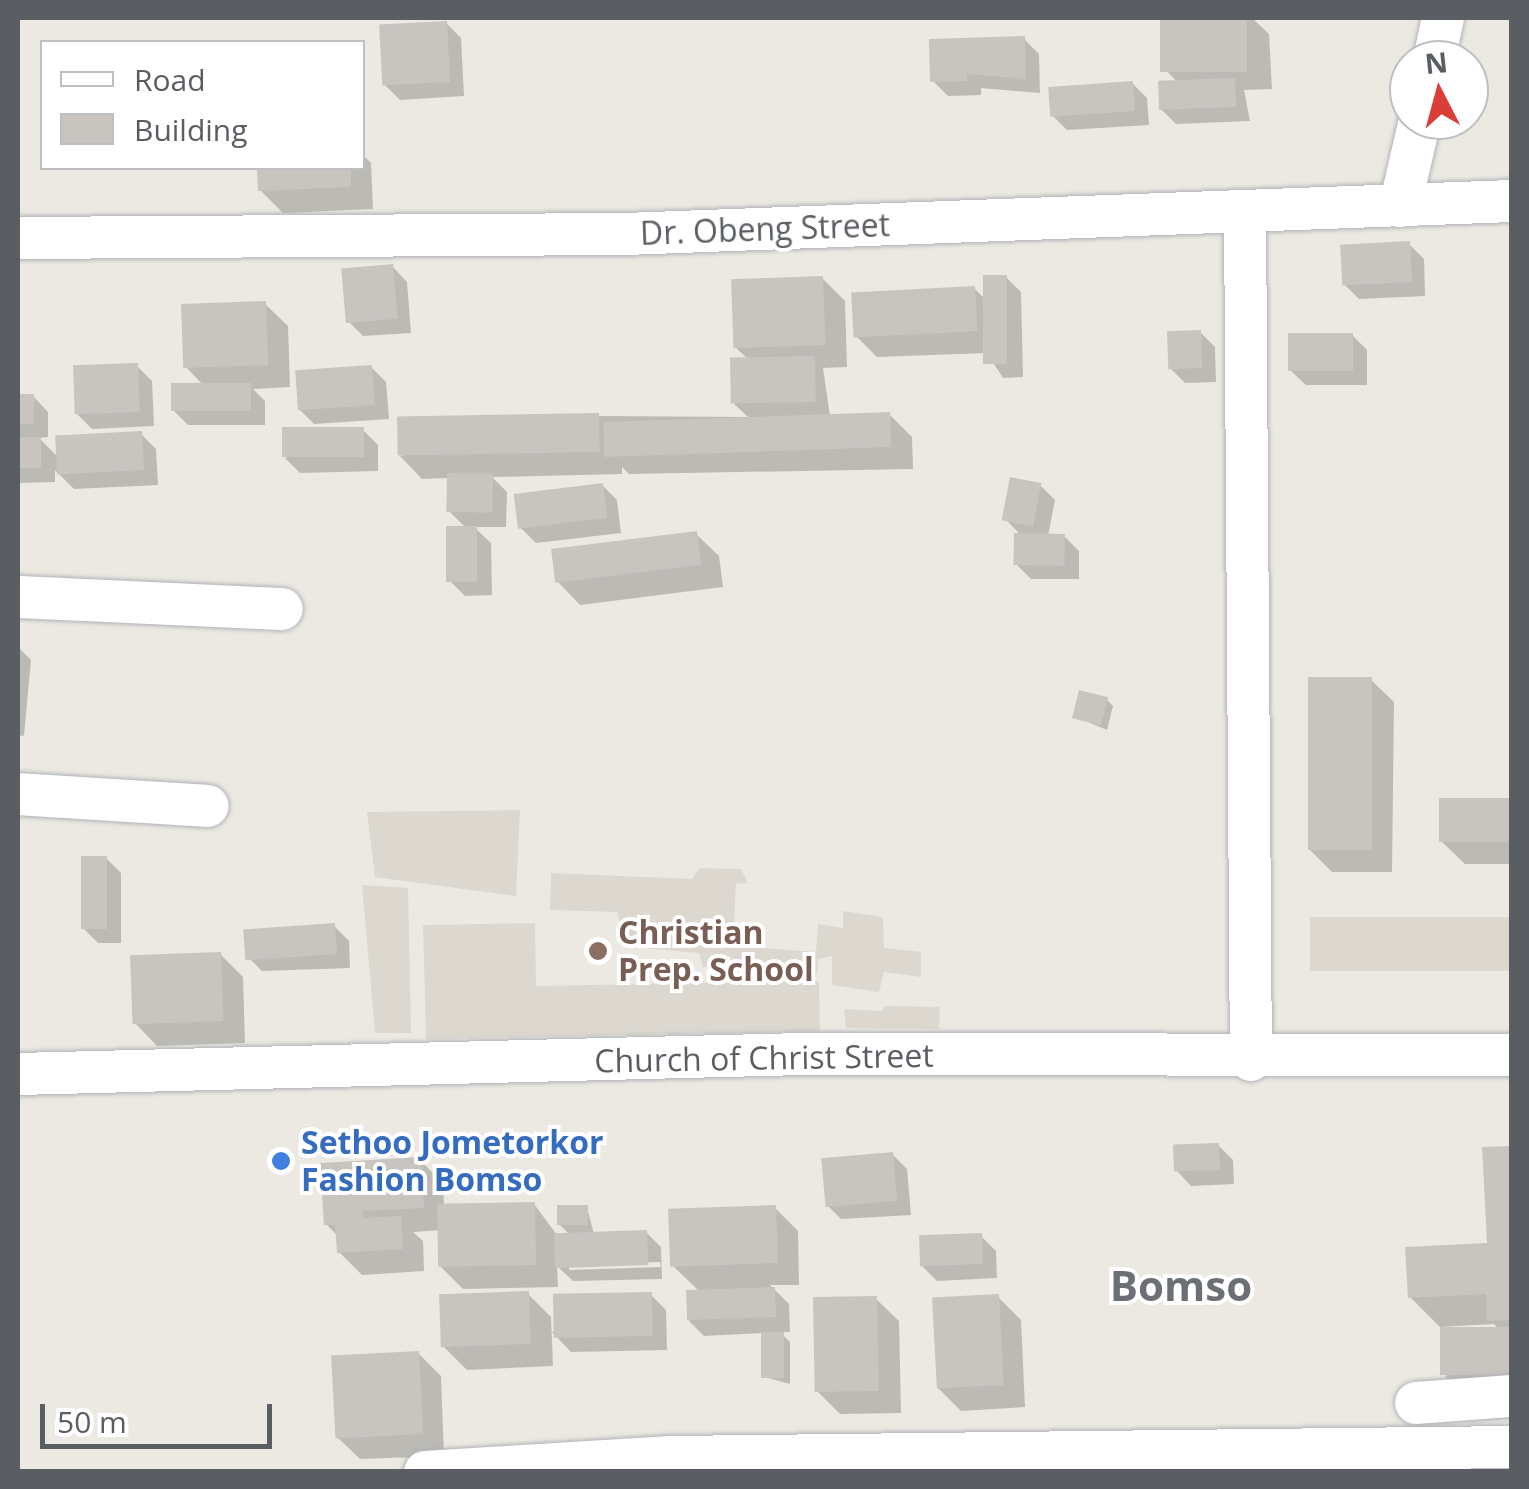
<!DOCTYPE html>
<html>
<head>
<meta charset="utf-8">
<style>
	body { margin:0 }
	#map { position:relative; width:1529px; height:1489px; overflow:hidden; background:#ece9e2; font-family:"Open Sans",sans-serif }
	div>[style] { position:absolute }
	[style*='--x'] { left:calc(var(--x)*1px); top:calc(var(--y)*1px); width:calc(var(--w)*1px); rotate:calc(var(--a)*1deg) }
	.education>* { inset:0; background:#dcd8d0; transform-origin:0 0 }
	.shadow>* { inset:0; background:#0003 }
	.building>* { inset:0; background:#c8c4c0; transform-origin:0 0 }
	.roads { filter:drop-shadow(0 0 2px #b0b3b7) drop-shadow(0 0 2px #b0b3b7) }
	.minor>* { height:42px; margin:-21px; padding:0 21px; transform-origin:21px; border-radius:21px; background:#fff }
	.dots>* { width:28px; height:28px; translate:-50% -50%; box-sizing:border-box; border:5px solid #fff; border-radius:50% }
	span { translate:-50% -50%; white-space:nowrap; text-align:center; line-height:1.15; -webkit-text-stroke:8px #fff; paint-order:stroke }
	.street-label { font-size:32px; color:#5a5e62 }
	.education-label { font-size:32px; color:#785e54; font-weight:700 }
	.left { translate:0 -50%; text-align:left }
	.shop-label { font-size:32px; color:#366cbe; font-weight:700 }
	.district-label { font-size:42px; color:#6c7074; font-weight:700 }
	.frame { position:absolute; inset:0; border:20px solid #5a5e62; pointer-events:none }
	.legend { position:absolute; left:40px; top:40px; width:325px; height:130px; box-sizing:border-box; background:#fff; border:2px solid #bdbfc0; margin:0; padding:12px 18px; list-style:none; font-size:30px; color:#5a5e62 }
	.legend li { display:flex; align-items:center; gap:20px; height:50px }
	.legend b { width:50px; border:2px solid #bdbfc0 }
	.north { position:absolute; left:1389px; top:40px; width:100px; height:100px; box-sizing:border-box; background:#fff; border:2px solid #bdbfc0; border-radius:50%; rotate:354deg; font-size:28px; font-weight:700; line-height:40px; text-align:center; color:#5a5e62 }
	.north::after { content:''; display:block; margin:auto; width:35px; height:45px; background:#db3d39; clip-path:polygon(50% 0,100% 100%,50% 72%,0 100%) }
	.scale { position:absolute; left:40px; top:1404px; width:232px; height:45px; box-sizing:border-box; border:5px solid #5a5e62; border-top:0; padding-left:12px; font-size:30px; line-height:35px; white-space:nowrap; color:#5a5e62; -webkit-text-stroke:8px #fff; paint-order:stroke }
</style>
</head>
<body>
<div id="map">
	<div class="education">
		<div style="clip-path:polygon(520px 810px,516px 896px,375px 877px,367px 812px)"></div>
		<div style="clip-path:polygon(700px 868px,741px 869px,748px 883px,736px 884px,733px 946px,816px 952px,818px 924px,843px 928px,843px 911px,883px 917px,884px 948px,921px 952px,921px 977px,884px 972px,879px 992px,832px 985px,832px 956px,818px 959px,817px 974px,703px 967px,699px 953px,621px 946px,618px 912px,550px 910px,551px 873px,692px 879px)"></div>
		<div style="clip-path:polygon(362px 885px,408px 888px,411px 1033px,375px 1033px)"></div>
		<div style="left:1511px;top:917px;width:54px;height:201px;rotate:90deg"></div>
		<div style="clip-path:polygon(535px 923px,536px 986px,819px 981px,820px 1031px,426px 1039px,423px 925px)"></div>
		<div style="clip-path:polygon(885px 1006px,940px 1007px,939px 1029px,846px 1028px,844px 1009px,882px 1011px)"></div>
	</div>
	<div class="shadow">
		<div style="clip-path:polygon(1163px 18px,1252px 18px,1269px 34px,1272px 89px,1244px 90px,1250px 121px,1176px 124px,1161px 109px,1177px 82px,1166px 70px)"></div>
		<div style="clip-path:polygon(446px 23px,461px 38px,464px 96px,400px 100px,385px 85px)"></div>
		<div style="clip-path:polygon(1024px 39px,1039px 54px,1040px 93px,981px 88px,981px 95px,948px 96px,933px 81px)"></div>
		<div style="clip-path:polygon(1132px 83px,1147px 98px,1149px 125px,1067px 130px,1052px 115px)"></div>
		<div style="clip-path:polygon(362px 154px,371px 163px,373px 209px,283px 213px,260px 190px,259px 168px,362px 168px)"></div>
		<div style="clip-path:polygon(1409px 244px,1424px 259px,1425px 296px,1359px 299px,1344px 284px)"></div>
		<div style="clip-path:polygon(392px 266px,407px 282px,411px 333px,363px 336px,348px 321px)"></div>
		<div style="clip-path:polygon(1006px 277px,1021px 292px,1023px 377px,1003px 378px,987px 353px,877px 357px,854px 334px,974px 288px,986px 300px)"></div>
		<div style="clip-path:polygon(822px 278px,845px 301px,847px 367px,823px 368px,830px 416px,889px 414px,912px 437px,913px 469px,629px 474px,622px 467px,622px 474px,492px 477px,507px 492px,506px 527px,474px 527px,491px 543px,492px 595px,465px 596px,450px 581px,466px 528px,449px 511px,449px 478px,422px 479px,400px 456px,598px 416px,748px 417px,734px 404px,749px 360px,735px 347px)"></div>
		<div style="clip-path:polygon(265px 304px,288px 326px,290px 387px,253px 389px,265px 401px,265px 425px,188px 425px,173px 410px,204px 386px,186px 367px)"></div>
		<div style="clip-path:polygon(1200px 332px,1215px 347px,1216px 382px,1185px 383px,1170px 368px)"></div>
		<div style="clip-path:polygon(1352px 335px,1367px 350px,1367px 385px,1306px 385px,1290px 370px)"></div>
		<div style="clip-path:polygon(137px 366px,152px 381px,154px 426px,92px 429px,77px 414px)"></div>
		<div style="clip-path:polygon(371px 367px,386px 382px,389px 419px,314px 424px,299px 409px)"></div>
		<div style="clip-path:polygon(33px 396px,48px 412px,48px 437px,39px 438px,58px 457px,141px 434px,156px 449px,158px 485px,74px 489px,55px 470px,55px 482px,18px 483px,18px 397px)"></div>
		<div style="clip-path:polygon(363px 430px,378px 445px,378px 471px,300px 473px,285px 458px)"></div>
		<div style="clip-path:polygon(602px 485px,617px 500px,621px 533px,536px 543px,521px 528px)"></div>
		<div style="clip-path:polygon(1040px 485px,1055px 500px,1048px 536px,1064px 536px,1079px 551px,1079px 579px,1031px 579px,1016px 564px,1022px 536px,1005px 519px)"></div>
		<div style="clip-path:polygon(696px 534px,719px 556px,723px 587px,580px 605px,558px 582px)"></div>
		<div style="clip-path:polygon(18px 647px,31px 660px,24px 736px,18px 735px)"></div>
		<div style="clip-path:polygon(1371px 680px,1394px 702px,1392px 872px,1332px 872px,1309px 849px)"></div>
		<div style="clip-path:polygon(1106px 699px,1113px 706px,1107px 730px,1076px 717px)"></div>
		<div style="clip-path:polygon(1512px 800px,1512px 864px,1465px 864px,1442px 842px)"></div>
		<div style="clip-path:polygon(106px 858px,121px 873px,121px 943px,98px 943px,83px 928px)"></div>
		<div style="clip-path:polygon(334px 926px,349px 941px,350px 968px,262px 971px,247px 956px)"></div>
		<div style="clip-path:polygon(220px 954px,243px 977px,245px 1043px,157px 1046px,135px 1023px)"></div>
		<div style="clip-path:polygon(1218px 1145px,1233px 1160px,1234px 1184px,1191px 1186px,1176px 1170px)"></div>
		<div style="clip-path:polygon(1512px 1148px,1512px 1398px,1468px 1400px,1445px 1377px,1500px 1330px,1494px 1324px,1440px 1327px,1410px 1297px,1490px 1246px)"></div>
		<div style="clip-path:polygon(892px 1154px,907px 1169px,911px 1215px,841px 1219px,826px 1204px)"></div>
		<div style="clip-path:polygon(evenodd,420px 1160px,443px 1183px,444px 1206px,534px 1204px,557px 1235px,570px 1235px,560px 1225px,587px 1208px,594px 1234px,646px 1232px,661px 1247px,662px 1279px,573px 1281px,557px 1266px,558px 1287px,463px 1289px,440px 1266px,440px 1230px,413px 1232px,423px 1241px,424px 1271px,362px 1275px,339px 1252px,338px 1236px,326px 1224px,420px 1160px,660px 1262px,661px 1267px,569px 1270px,569px 1265px,660px 1262px)"></div>
		<div style="clip-path:polygon(775px 1208px,798px 1231px,799px 1285px,770px 1285px,789px 1304px,790px 1332px,780px 1332px,790px 1342px,790px 1384px,764px 1377px,764px 1333px,704px 1336px,689px 1321px,700px 1292px,672px 1265px)"></div>
		<div style="clip-path:polygon(981px 1236px,996px 1251px,997px 1278px,937px 1281px,922px 1266px)"></div>
		<div style="clip-path:polygon(528px 1294px,551px 1317px,553px 1366px,467px 1370px,444px 1347px)"></div>
		<div style="clip-path:polygon(651px 1295px,666px 1310px,667px 1350px,571px 1352px,552px 1332px)"></div>
		<div style="clip-path:polygon(998px 1297px,1021px 1320px,1025px 1407px,961px 1411px,938px 1388px)"></div>
		<div style="clip-path:polygon(876px 1299px,899px 1321px,901px 1413px,840px 1414px,817px 1391px)"></div>
		<div style="clip-path:polygon(418px 1353px,441px 1376px,444px 1456px,360px 1459px,337px 1437px)"></div>
	</div>
	<div class="building">
		<div style="left:1160px;top:18px;width:87px;height:54px"></div>
		<div style="left:447px;top:21px;width:61px;height:68px;rotate:87deg"></div>
		<div style="clip-path:polygon(1025px 36px,1026px 79px,967px 74px,967px 81px,930px 82px,929px 39px)"></div>
		<div style="left:1235px;top:78px;width:29px;height:77px;rotate:88deg"></div>
		<div style="left:1133px;top:81px;width:30px;height:85px;rotate:86deg"></div>
		<div style="clip-path:polygon(257px 168px,351px 168px,351px 187px,258px 191px)"></div>
		<div style="left:1410px;top:241px;width:41px;height:70px;rotate:87deg"></div>
		<div style="left:393px;top:264px;width:55px;height:52px;rotate:85deg"></div>
		<div style="left:983px;top:275px;width:24px;height:89px"></div>
		<div style="left:823px;top:276px;width:69px;height:92px;rotate:88deg"></div>
		<div style="left:975px;top:286px;width:45px;height:124px;rotate:87deg"></div>
		<div style="left:266px;top:301px;width:64px;height:85px;rotate:88deg"></div>
		<div style="left:1201px;top:330px;width:38px;height:34px;rotate:88deg"></div>
		<div style="left:1288px;top:333px;width:65px;height:38px"></div>
		<div style="left:815px;top:356px;width:46px;height:85px;rotate:89deg"></div>
		<div style="left:138px;top:363px;width:49px;height:65px;rotate:88deg"></div>
		<div style="left:372px;top:365px;width:40px;height:77px;rotate:86deg"></div>
		<div style="left:171px;top:383px;width:80px;height:28px"></div>
		<div style="left:18px;top:394px;width:16px;height:30px"></div>
		<div style="left:890px;top:412px;width:35px;height:287px;rotate:88deg"></div>
		<div style="left:599px;top:413px;width:39px;height:202px;rotate:89deg"></div>
		<div style="left:364px;top:427px;width:30px;height:82px;rotate:90deg"></div>
		<div style="left:142px;top:431px;width:39px;height:87px;rotate:87deg"></div>
		<div style="left:18px;top:437px;width:23px;height:31px"></div>
		<div style="left:447px;top:473px;width:46px;height:39px;rotate:1deg"></div>
		<div style="left:1010px;top:477px;width:32px;height:44px;rotate:11deg"></div>
		<div style="left:603px;top:483px;width:35px;height:90px;rotate:83deg"></div>
		<div style="left:446px;top:526px;width:31px;height:56px"></div>
		<div style="left:697px;top:531px;width:34px;height:147px;rotate:83deg"></div>
		<div style="left:1014px;top:533px;width:51px;height:32px;rotate:1deg"></div>
		<div style="left:1308px;top:677px;width:64px;height:173px"></div>
		<div style="left:1079px;top:690px;width:30px;height:29px;rotate:14deg"></div>
		<div style="left:1512px;top:798px;width:44px;height:73px;rotate:90deg"></div>
		<div style="left:81px;top:856px;width:26px;height:73px"></div>
		<div style="left:335px;top:923px;width:31px;height:92px;rotate:86deg"></div>
		<div style="left:221px;top:952px;width:69px;height:91px;rotate:88deg"></div>
		<div style="left:1219px;top:1143px;width:27px;height:46px;rotate:88deg"></div>
		<div style="clip-path:polygon(1512px 1146px,1512px 1320px,1487px 1321px,1486px 1294px,1408px 1298px,1405px 1247px,1487px 1243px,1482px 1147px)"></div>
		<div style="left:893px;top:1152px;width:49px;height:72px;rotate:85deg"></div>
		<div style="clip-path:polygon(421px 1157px,424px 1208px,363px 1211px,363px 1218px,401px 1216px,403px 1249px,337px 1253px,335px 1225px,324px 1225px,320px 1163px)"></div>
		<div style="left:535px;top:1202px;width:63px;height:98px;rotate:89deg"></div>
		<div style="left:588px;top:1205px;width:20px;height:31px;rotate:90deg"></div>
		<div style="left:776px;top:1205px;width:58px;height:108px;rotate:88deg"></div>
		<div style="left:647px;top:1230px;width:35px;height:93px;rotate:88deg"></div>
		<div style="left:982px;top:1233px;width:31px;height:63px;rotate:88deg"></div>
		<div style="left:775px;top:1287px;width:30px;height:89px;rotate:88deg"></div>
		<div style="left:529px;top:1291px;width:53px;height:90px;rotate:88deg"></div>
		<div style="left:652px;top:1292px;width:44px;height:99px;rotate:89deg"></div>
		<div style="left:999px;top:1294px;width:91px;height:67px;rotate:87deg"></div>
		<div style="left:877px;top:1296px;width:95px;height:64px;rotate:89deg"></div>
		<div style="left:1512px;top:1327px;width:48px;height:72px;rotate:90deg"></div>
		<div style="left:761px;top:1332px;width:23px;height:46px"></div>
		<div style="left:419px;top:1351px;width:83px;height:88px;rotate:87deg"></div>
	</div>
	<div class="roads">
		<div class="minor">
			<div style="--x:1434;--y:60;--w:43;--a:-77.9"></div>
			<div style="--x:1400;--y:206;--w:88;--a:-76.9"></div>
			<div style="--x:1245;--y:211;--w:849;--a:89.6"></div>
			<div style="--x:18;--y:238;--w:607;--a:-0.38"></div>
			<div style="--x:625;--y:234;--w:888;--a:-2.13"></div>
			<div style="--x:18;--y:597;--w:264;--a:2.6"></div>
			<div style="--x:18;--y:794;--w:190;--a:3.6"></div>
			<div style="--x:18;--y:1074;--w:784;--a:-1.46"></div>
			<div style="--x:802;--y:1054;--w:710;--a:0.08"></div>
			<div style="--x:1416;--y:1403;--w:96;--a:-4.2"></div>
			<div style="--x:425;--y:1472;--w:246;--a:-3.5"></div>
			<div style="--x:671;--y:1457;--w:841;--a:-0.68"></div>
		</div>
	</div>
	<div class="dots">
		<div style="left:598px;top:951px;background:#8d6e63"></div>
		<div style="left:281px;top:1161px;background:#3f7fe0"></div>
	</div>
	<div class="street-label">
		<span style="left:765px;top:229px;rotate:-2deg">Dr. Obeng Street</span>
		<span style="left:764px;top:1058px;rotate:-1deg">Church of Christ Street</span>
	</div>
	<div class="education-label">
		<span class="left" style="left:618px;top:951px">Christian<br>Prep. School</span>
	</div>
	<div class="shop-label">
		<span class="left" style="left:301px;top:1161px">Sethoo Jometorkor<br>Fashion Bomso</span>
	</div>
	<div class="district-label">
		<span style="left:1181px;top:1285px">Bomso</span>
	</div>
	<div class="frame"></div>
	<ul class="legend">
	<li><b style="height:12px;background:#fff"></b>Road</li>
	<li><b style="height:28px;background:#c8c4c0"></b>Building</li>
	</ul>
	<div class="north">N</div>
	<div class="scale">50 m</div>
</div>
</body>
</html>
